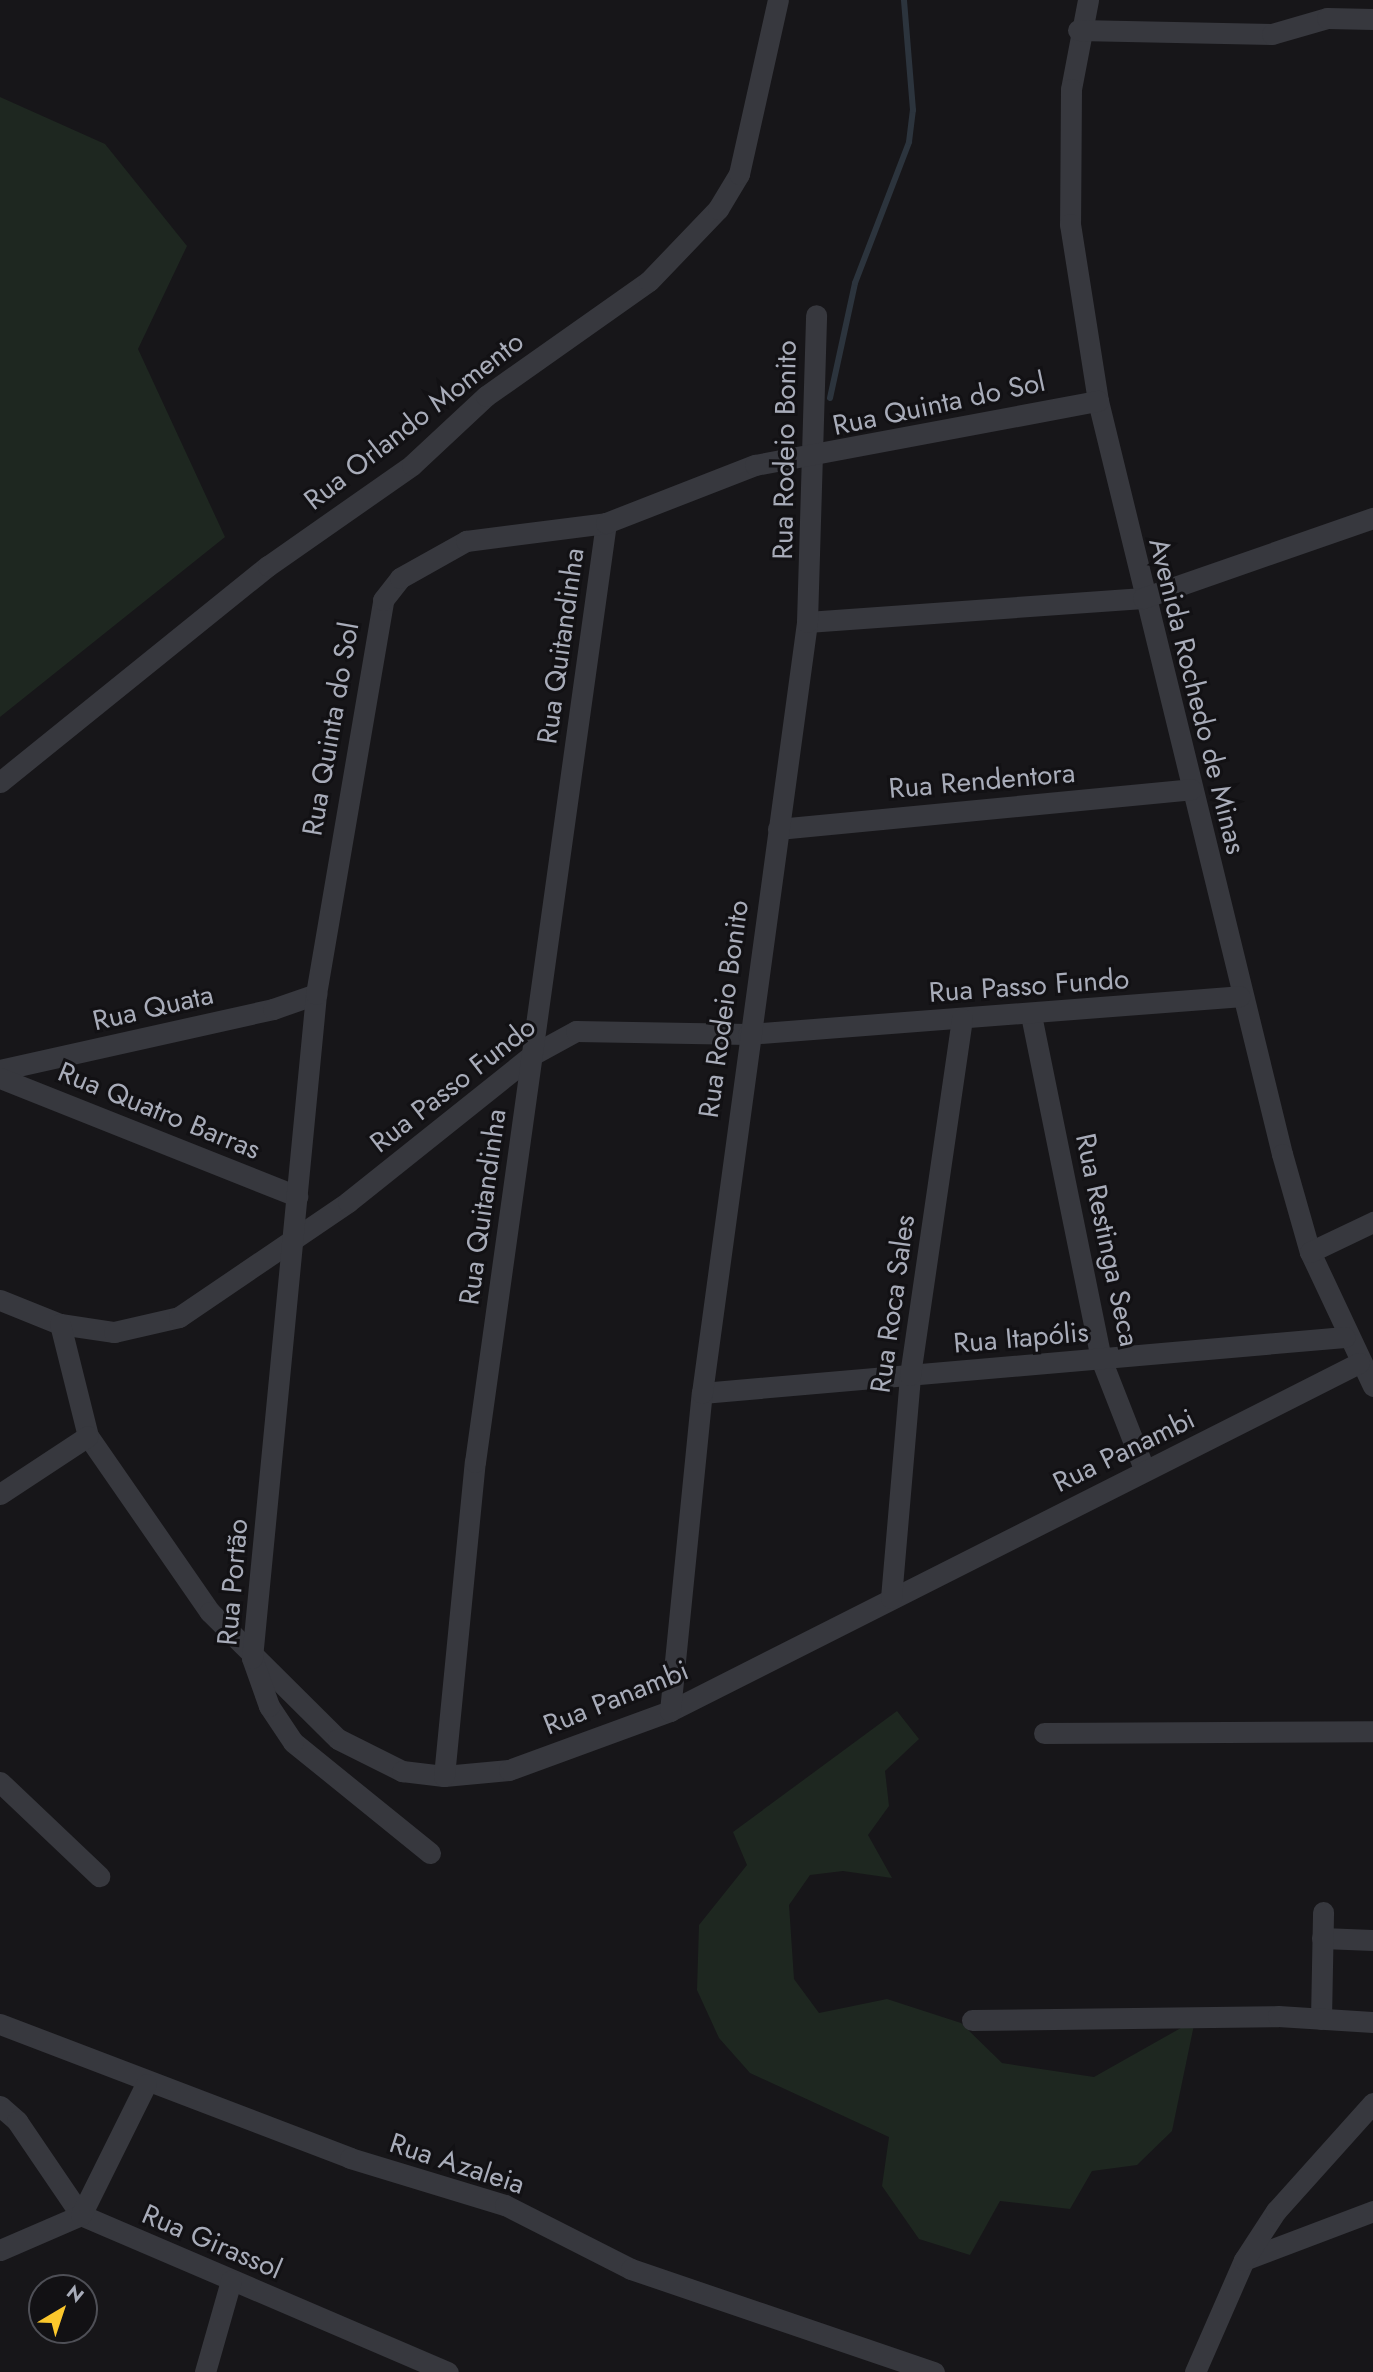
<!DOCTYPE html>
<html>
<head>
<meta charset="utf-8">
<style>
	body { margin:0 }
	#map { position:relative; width:1373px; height:2372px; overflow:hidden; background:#171619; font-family:Jost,sans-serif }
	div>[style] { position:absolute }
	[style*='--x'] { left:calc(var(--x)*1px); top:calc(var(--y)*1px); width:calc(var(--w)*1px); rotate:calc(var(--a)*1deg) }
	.green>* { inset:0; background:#1e2720 }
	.stream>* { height:6px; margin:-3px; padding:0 3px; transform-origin:3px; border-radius:3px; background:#2c343d }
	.street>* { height:21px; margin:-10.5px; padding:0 10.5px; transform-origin:10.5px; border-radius:10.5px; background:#37383e }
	span { translate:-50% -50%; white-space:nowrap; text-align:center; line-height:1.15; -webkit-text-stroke:6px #121114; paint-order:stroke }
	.street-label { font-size:28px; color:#a8acb9 }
	.north { position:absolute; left:28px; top:2274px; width:70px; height:70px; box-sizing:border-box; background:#121114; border:2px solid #4e4f56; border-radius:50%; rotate:39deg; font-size:19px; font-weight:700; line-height:28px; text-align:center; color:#a8acb9 }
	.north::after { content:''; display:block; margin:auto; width:24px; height:32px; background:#fbc72c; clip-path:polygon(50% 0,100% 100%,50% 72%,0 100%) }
</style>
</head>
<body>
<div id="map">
	<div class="green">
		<div style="clip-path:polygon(0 97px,105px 144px,187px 246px,138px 349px,225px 537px,0 717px)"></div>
		<div style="clip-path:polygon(897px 1711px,919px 1739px,885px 1771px,889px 1806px,868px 1835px,892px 1878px,843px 1871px,810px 1875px,789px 1905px,794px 1979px,819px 2013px,887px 1999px,961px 2023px,1002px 2063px,1094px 2077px,1195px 2020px,1172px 2131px,1137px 2165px,1092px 2171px,1070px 2209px,1000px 2201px,970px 2255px,919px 2239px,882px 2186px,889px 2137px,750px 2073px,719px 2038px,697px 1990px,699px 1925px,747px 1865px,733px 1832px)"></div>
	</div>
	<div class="stream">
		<div style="--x:830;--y:398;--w:118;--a:-77.7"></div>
		<div style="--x:855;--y:283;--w:151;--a:-69"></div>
		<div style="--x:909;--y:142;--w:32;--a:-83"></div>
		<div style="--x:913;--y:110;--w:110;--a:-94.7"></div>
	</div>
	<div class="street">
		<div style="--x:1088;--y:0;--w:91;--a:100.8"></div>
		<div style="--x:1071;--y:89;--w:135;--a:90.4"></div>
		<div style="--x:1070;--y:224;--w:179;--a:81"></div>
		<div style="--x:1098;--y:401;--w:775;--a:76.27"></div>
		<div style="--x:1282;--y:1154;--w:102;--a:74.1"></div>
		<div style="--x:1310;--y:1252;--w:148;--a:64.8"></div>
		<div style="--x:1078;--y:30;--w:194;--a:1.2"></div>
		<div style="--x:1272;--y:34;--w:57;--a:-16.2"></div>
		<div style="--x:1327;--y:18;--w:46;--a:1.2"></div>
		<div style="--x:807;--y:622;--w:337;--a:-4.1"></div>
		<div style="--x:1143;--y:598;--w:244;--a:-19.2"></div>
		<div style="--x:0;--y:782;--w:344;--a:-38.9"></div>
		<div style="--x:268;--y:566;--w:176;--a:-35"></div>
		<div style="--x:412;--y:465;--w:101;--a:-43"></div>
		<div style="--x:486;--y:396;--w:199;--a:-35.2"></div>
		<div style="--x:649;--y:281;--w:100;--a:-46.2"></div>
		<div style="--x:718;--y:209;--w:41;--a:-59"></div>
		<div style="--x:739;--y:174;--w:178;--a:-77.4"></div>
		<div style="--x:778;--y:829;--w:415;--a:-5.5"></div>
		<div style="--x:1031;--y:1015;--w:351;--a:78.5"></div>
		<div style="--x:1101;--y:1359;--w:120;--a:68.6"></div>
		<div style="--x:0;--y:1070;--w:280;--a:-12.6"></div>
		<div style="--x:273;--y:1009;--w:46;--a:-19.2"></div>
		<div style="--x:0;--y:1078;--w:320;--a:21.7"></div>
		<div style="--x:1310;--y:1252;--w:70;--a:-25.5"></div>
		<div style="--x:0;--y:1300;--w:65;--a:21.8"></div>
		<div style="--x:60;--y:1324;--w:55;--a:8.4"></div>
		<div style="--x:114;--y:1332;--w:67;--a:-13"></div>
		<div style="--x:179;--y:1317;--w:204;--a:-34.2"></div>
		<div style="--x:348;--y:1202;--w:236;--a:-38.6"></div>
		<div style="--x:532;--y:1055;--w:50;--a:-28.6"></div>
		<div style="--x:576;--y:1031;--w:172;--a:1"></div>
		<div style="--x:748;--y:1034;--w:493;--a:-4.4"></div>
		<div style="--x:60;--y:1324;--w:115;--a:76"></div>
		<div style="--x:88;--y:1436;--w:214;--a:55.3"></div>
		<div style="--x:210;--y:1612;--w:180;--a:44.8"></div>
		<div style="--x:338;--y:1739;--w:72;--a:26.6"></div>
		<div style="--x:402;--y:1771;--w:42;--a:6.8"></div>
		<div style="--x:444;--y:1776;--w:65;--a:-5.3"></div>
		<div style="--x:509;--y:1770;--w:171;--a:-20.1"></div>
		<div style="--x:670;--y:1711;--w:772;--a:-26.8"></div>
		<div style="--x:702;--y:1393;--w:645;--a:-4.98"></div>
		<div style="--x:0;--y:1494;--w:105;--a:-33.4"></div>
		<div style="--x:891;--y:1598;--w:224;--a:-85.1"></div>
		<div style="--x:910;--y:1375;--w:360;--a:-81.7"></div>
		<div style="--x:670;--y:1711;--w:320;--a:-84.3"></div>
		<div style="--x:702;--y:1393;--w:778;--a:-82.24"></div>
		<div style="--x:807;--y:622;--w:307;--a:-88.3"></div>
		<div style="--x:1044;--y:1733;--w:329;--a:-0.3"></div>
		<div style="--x:444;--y:1776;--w:316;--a:-84.4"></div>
		<div style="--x:475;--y:1462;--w:948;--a:-82.06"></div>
		<div style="--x:0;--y:1782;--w:137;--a:43.5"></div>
		<div style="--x:430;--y:1853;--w:176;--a:-141"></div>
		<div style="--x:293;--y:1742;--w:43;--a:-123.7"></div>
		<div style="--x:269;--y:1706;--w:51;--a:-109.5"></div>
		<div style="--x:252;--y:1658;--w:667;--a:-84.49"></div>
		<div style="--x:316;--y:994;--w:400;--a:-80.3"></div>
		<div style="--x:383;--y:600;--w:28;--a:-52"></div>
		<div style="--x:400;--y:578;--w:76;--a:-29.3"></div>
		<div style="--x:466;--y:541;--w:141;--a:-7.3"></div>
		<div style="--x:606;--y:523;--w:160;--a:-21.3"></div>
		<div style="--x:755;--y:465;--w:349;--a:-10.6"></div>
		<div style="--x:1322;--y:1938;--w:51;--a:2.2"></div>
		<div style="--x:1321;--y:2019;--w:107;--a:-88.9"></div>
		<div style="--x:972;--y:2020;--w:306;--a:-0.7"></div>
		<div style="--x:1278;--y:2016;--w:95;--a:3.6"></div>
		<div style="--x:0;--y:2024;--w:375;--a:20.9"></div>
		<div style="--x:350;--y:2158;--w:162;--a:16.9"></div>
		<div style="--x:505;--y:2205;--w:141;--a:26.9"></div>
		<div style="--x:631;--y:2269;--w:320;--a:18.8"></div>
		<div style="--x:0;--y:2106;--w:23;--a:41"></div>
		<div style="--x:17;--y:2121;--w:114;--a:55.8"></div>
		<div style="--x:81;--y:2215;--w:399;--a:23.2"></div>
		<div style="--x:0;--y:2250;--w:88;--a:-23.4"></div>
		<div style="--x:81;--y:2215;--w:146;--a:-63.6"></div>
		<div style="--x:1244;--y:2260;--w:138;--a:-20.8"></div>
		<div style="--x:205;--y:2372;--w:95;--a:-74.1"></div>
		<div style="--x:1195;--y:2372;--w:122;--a:-66.4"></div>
		<div style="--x:1244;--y:2260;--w:59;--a:-56.9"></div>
		<div style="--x:1276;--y:2211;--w:145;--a:-48.1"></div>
	</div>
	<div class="street-label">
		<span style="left:939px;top:404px;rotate:-12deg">Rua Quinta do Sol</span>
		<span style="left:414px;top:421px;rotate:-38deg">Rua Orlando Momento</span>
		<span style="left:785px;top:450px;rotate:-89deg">Rua Rodeio Bonito</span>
		<span style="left:561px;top:646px;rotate:-82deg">Rua Quitandinha</span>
		<span style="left:1197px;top:696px;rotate:76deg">Avenida Rochedo de Minas</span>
		<span style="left:331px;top:729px;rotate:-80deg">Rua Quinta do Sol</span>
		<span style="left:982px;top:781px;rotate:-5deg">Rua Rendentora</span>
		<span style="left:1029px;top:986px;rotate:-4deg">Rua Passo Fundo</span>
		<span style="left:153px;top:1008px;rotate:-13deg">Rua Quata</span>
		<span style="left:724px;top:1009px;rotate:-82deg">Rua Rodeio Bonito</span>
		<span style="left:453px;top:1085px;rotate:-38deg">Rua Passo Fundo</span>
		<span style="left:159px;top:1111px;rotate:22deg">Rua Quatro Barras</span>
		<span style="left:483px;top:1207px;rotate:-82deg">Rua Quitandinha</span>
		<span style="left:1107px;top:1240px;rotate:78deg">Rua Restinga Seca</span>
		<span style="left:893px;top:1304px;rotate:-82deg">Rua Roca Sales</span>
		<span style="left:1021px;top:1338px;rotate:-5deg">Rua Itapólis</span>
		<span style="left:1124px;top:1451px;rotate:-26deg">Rua Panambi</span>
		<span style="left:233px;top:1582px;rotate:-85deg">Rua Portão</span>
		<span style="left:616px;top:1698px;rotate:-22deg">Rua Panambi</span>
		<span style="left:457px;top:2164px;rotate:18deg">Rua Azaleia</span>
		<span style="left:212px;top:2242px;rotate:23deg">Rua Girassol</span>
	</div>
	<div class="north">N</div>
</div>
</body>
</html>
